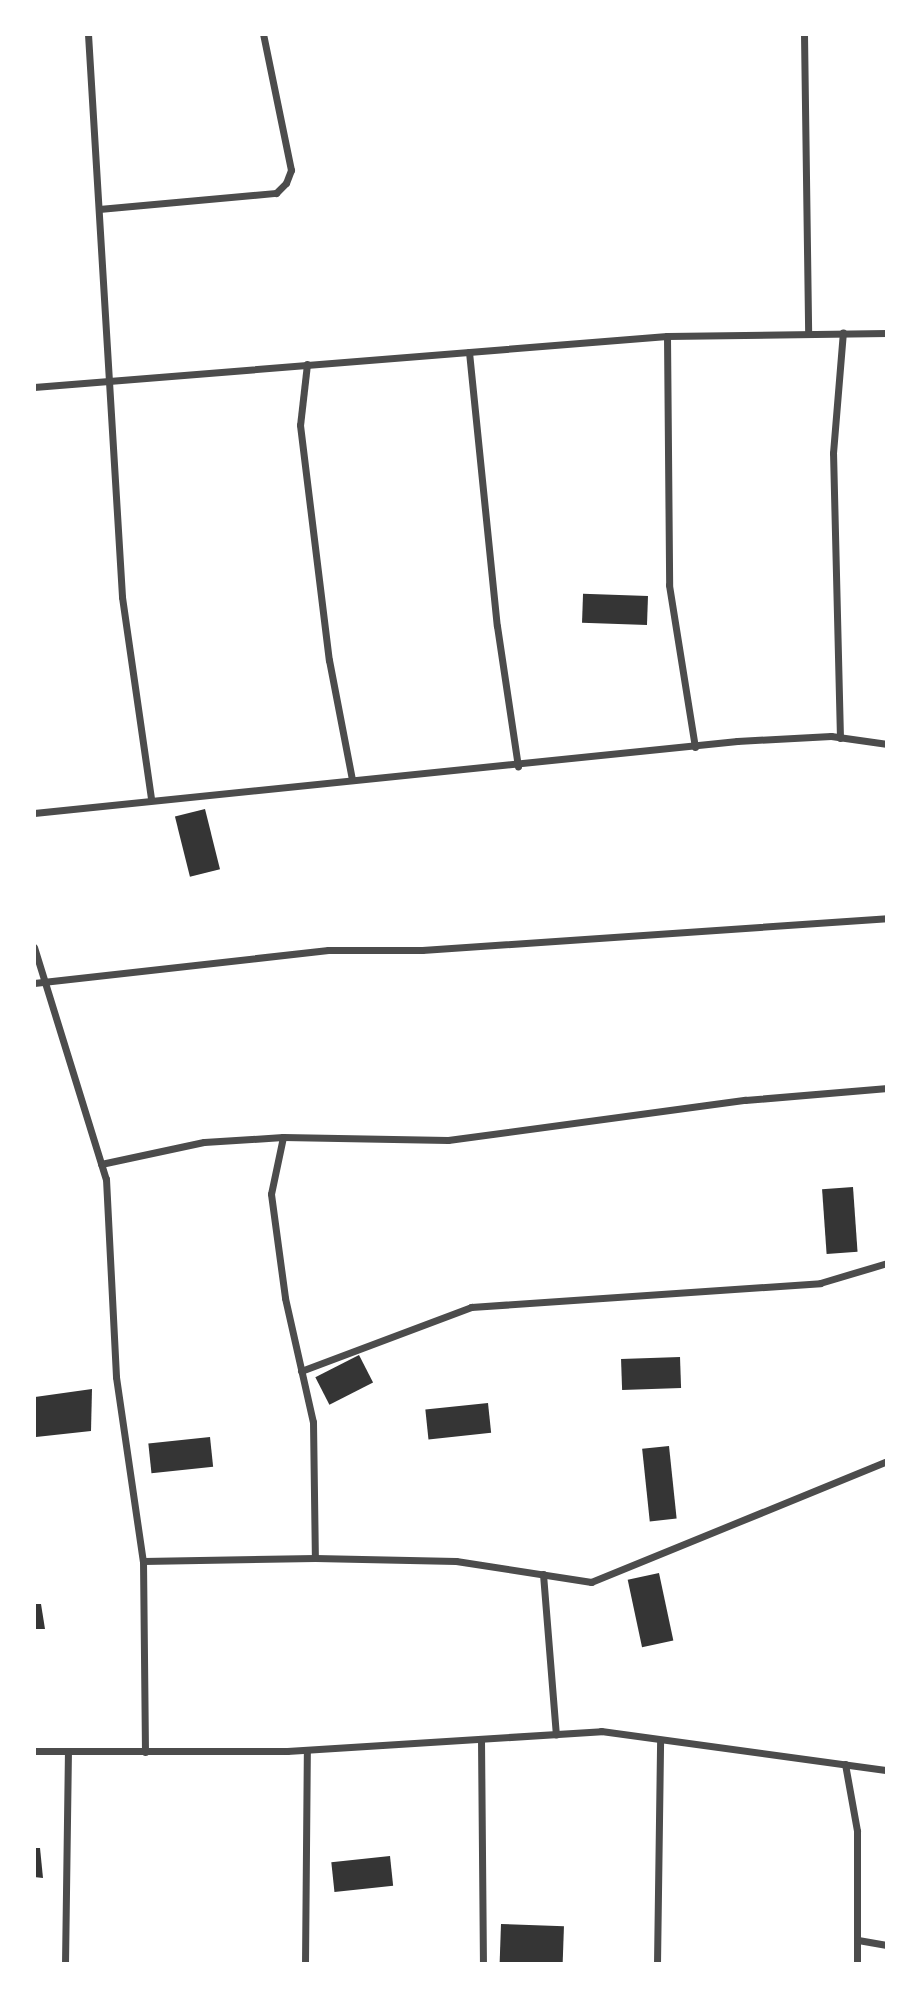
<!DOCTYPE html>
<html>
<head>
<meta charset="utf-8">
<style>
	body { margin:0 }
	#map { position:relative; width:921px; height:1998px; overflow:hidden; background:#fff; font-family:Georgia,serif }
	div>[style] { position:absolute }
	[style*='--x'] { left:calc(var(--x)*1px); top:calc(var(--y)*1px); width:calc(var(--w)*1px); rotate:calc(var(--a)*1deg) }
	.building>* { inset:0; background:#353535; transform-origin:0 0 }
	.minor>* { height:7px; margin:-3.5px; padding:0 3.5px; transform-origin:3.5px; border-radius:3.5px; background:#4c4c4c }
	span { translate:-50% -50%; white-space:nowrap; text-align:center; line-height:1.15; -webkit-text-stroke:8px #fff; paint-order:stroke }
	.frame { position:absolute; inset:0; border:36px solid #fff; pointer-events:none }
</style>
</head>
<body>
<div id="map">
	<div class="building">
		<div style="left:648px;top:596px;width:29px;height:65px;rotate:92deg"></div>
		<div style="left:205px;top:809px;width:62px;height:31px;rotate:76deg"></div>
		<div style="left:853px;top:1187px;width:65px;height:31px;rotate:86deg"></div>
		<div style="left:359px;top:1355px;width:31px;height:49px;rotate:63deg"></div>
		<div style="left:680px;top:1357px;width:31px;height:59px;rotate:88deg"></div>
		<div style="clip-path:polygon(92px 1389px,91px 1431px,36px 1437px,35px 1397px)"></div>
		<div style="left:488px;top:1403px;width:30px;height:63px;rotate:84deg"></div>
		<div style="left:210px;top:1437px;width:30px;height:62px;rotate:84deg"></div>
		<div style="left:669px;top:1446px;width:73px;height:27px;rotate:84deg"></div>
		<div style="left:659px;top:1573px;width:69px;height:32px;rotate:78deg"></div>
		<div style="clip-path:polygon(34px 1604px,41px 1604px,45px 1629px,34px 1629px)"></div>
		<div style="clip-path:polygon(34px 1848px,40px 1848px,43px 1878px,34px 1877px)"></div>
		<div style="left:390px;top:1856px;width:30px;height:59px;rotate:84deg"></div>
		<div style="left:501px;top:1924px;width:63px;height:39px;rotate:2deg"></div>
	</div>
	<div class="minor">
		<div style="--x:88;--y:34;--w:564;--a:86.54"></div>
		<div style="--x:122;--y:597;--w:204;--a:81.8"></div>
		<div style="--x:804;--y:34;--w:297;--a:89.2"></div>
		<div style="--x:99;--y:209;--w:178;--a:-5.2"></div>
		<div style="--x:276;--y:193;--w:14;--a:-45"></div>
		<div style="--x:286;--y:183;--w:14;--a:-69"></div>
		<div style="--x:291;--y:170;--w:139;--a:-101.6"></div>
		<div style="--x:667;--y:336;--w:249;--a:89.5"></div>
		<div style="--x:669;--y:585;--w:164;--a:80.9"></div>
		<div style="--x:469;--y:352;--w:275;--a:84.2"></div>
		<div style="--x:497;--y:626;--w:142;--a:81.5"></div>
		<div style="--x:307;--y:364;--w:61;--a:96.5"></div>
		<div style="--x:300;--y:425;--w:237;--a:83"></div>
		<div style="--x:329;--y:660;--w:122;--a:79.1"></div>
		<div style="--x:34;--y:387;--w:635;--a:-4.61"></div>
		<div style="--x:667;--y:336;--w:220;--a:-0.8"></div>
		<div style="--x:840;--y:738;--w:285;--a:-91.4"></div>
		<div style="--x:833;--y:453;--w:121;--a:-85.3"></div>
		<div style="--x:34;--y:813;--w:707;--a:-5.85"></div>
		<div style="--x:737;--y:741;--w:94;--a:-3"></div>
		<div style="--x:831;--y:736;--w:57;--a:8.1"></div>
		<div style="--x:34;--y:947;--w:243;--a:72.8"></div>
		<div style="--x:106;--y:1179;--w:198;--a:87.1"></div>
		<div style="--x:116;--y:1377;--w:186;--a:81.7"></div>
		<div style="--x:143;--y:1561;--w:191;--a:89.4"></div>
		<div style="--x:34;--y:983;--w:296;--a:-6.4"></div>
		<div style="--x:328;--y:950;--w:94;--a:0"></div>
		<div style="--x:422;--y:950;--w:466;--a:-3.9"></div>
		<div style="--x:283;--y:1137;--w:58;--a:101.9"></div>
		<div style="--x:271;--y:1194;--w:105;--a:82.3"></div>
		<div style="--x:285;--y:1298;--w:127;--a:77.3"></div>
		<div style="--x:313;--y:1422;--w:136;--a:89.2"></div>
		<div style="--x:315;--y:1558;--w:141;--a:1.2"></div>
		<div style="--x:456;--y:1561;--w:137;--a:8.8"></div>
		<div style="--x:591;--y:1582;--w:320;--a:-22.2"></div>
		<div style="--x:101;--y:1164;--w:105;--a:-12.1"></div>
		<div style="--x:204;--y:1142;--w:79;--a:-3.6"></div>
		<div style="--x:283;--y:1137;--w:165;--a:1"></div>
		<div style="--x:448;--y:1140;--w:300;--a:-7.7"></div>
		<div style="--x:745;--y:1100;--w:143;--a:-4.8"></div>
		<div style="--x:301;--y:1371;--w:182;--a:-20.6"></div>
		<div style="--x:471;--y:1307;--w:350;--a:-3.9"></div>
		<div style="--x:820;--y:1283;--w:70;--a:-16.6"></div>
		<div style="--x:143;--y:1561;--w:172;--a:-1"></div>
		<div style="--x:543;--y:1574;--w:161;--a:85.4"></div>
		<div style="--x:481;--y:1739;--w:225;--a:89.5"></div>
		<div style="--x:34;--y:1751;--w:253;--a:0"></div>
		<div style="--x:287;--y:1751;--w:315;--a:-3.6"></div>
		<div style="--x:601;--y:1731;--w:289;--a:7.8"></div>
		<div style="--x:845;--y:1764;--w:68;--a:79.8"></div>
		<div style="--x:857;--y:1831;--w:133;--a:90"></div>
		<div style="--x:858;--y:1940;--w:29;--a:10"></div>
		<div style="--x:65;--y:1964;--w:211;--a:-89.2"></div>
		<div style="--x:305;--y:1964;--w:214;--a:-89.5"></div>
		<div style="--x:657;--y:1964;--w:224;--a:-89.2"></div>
	</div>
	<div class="frame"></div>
</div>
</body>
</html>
